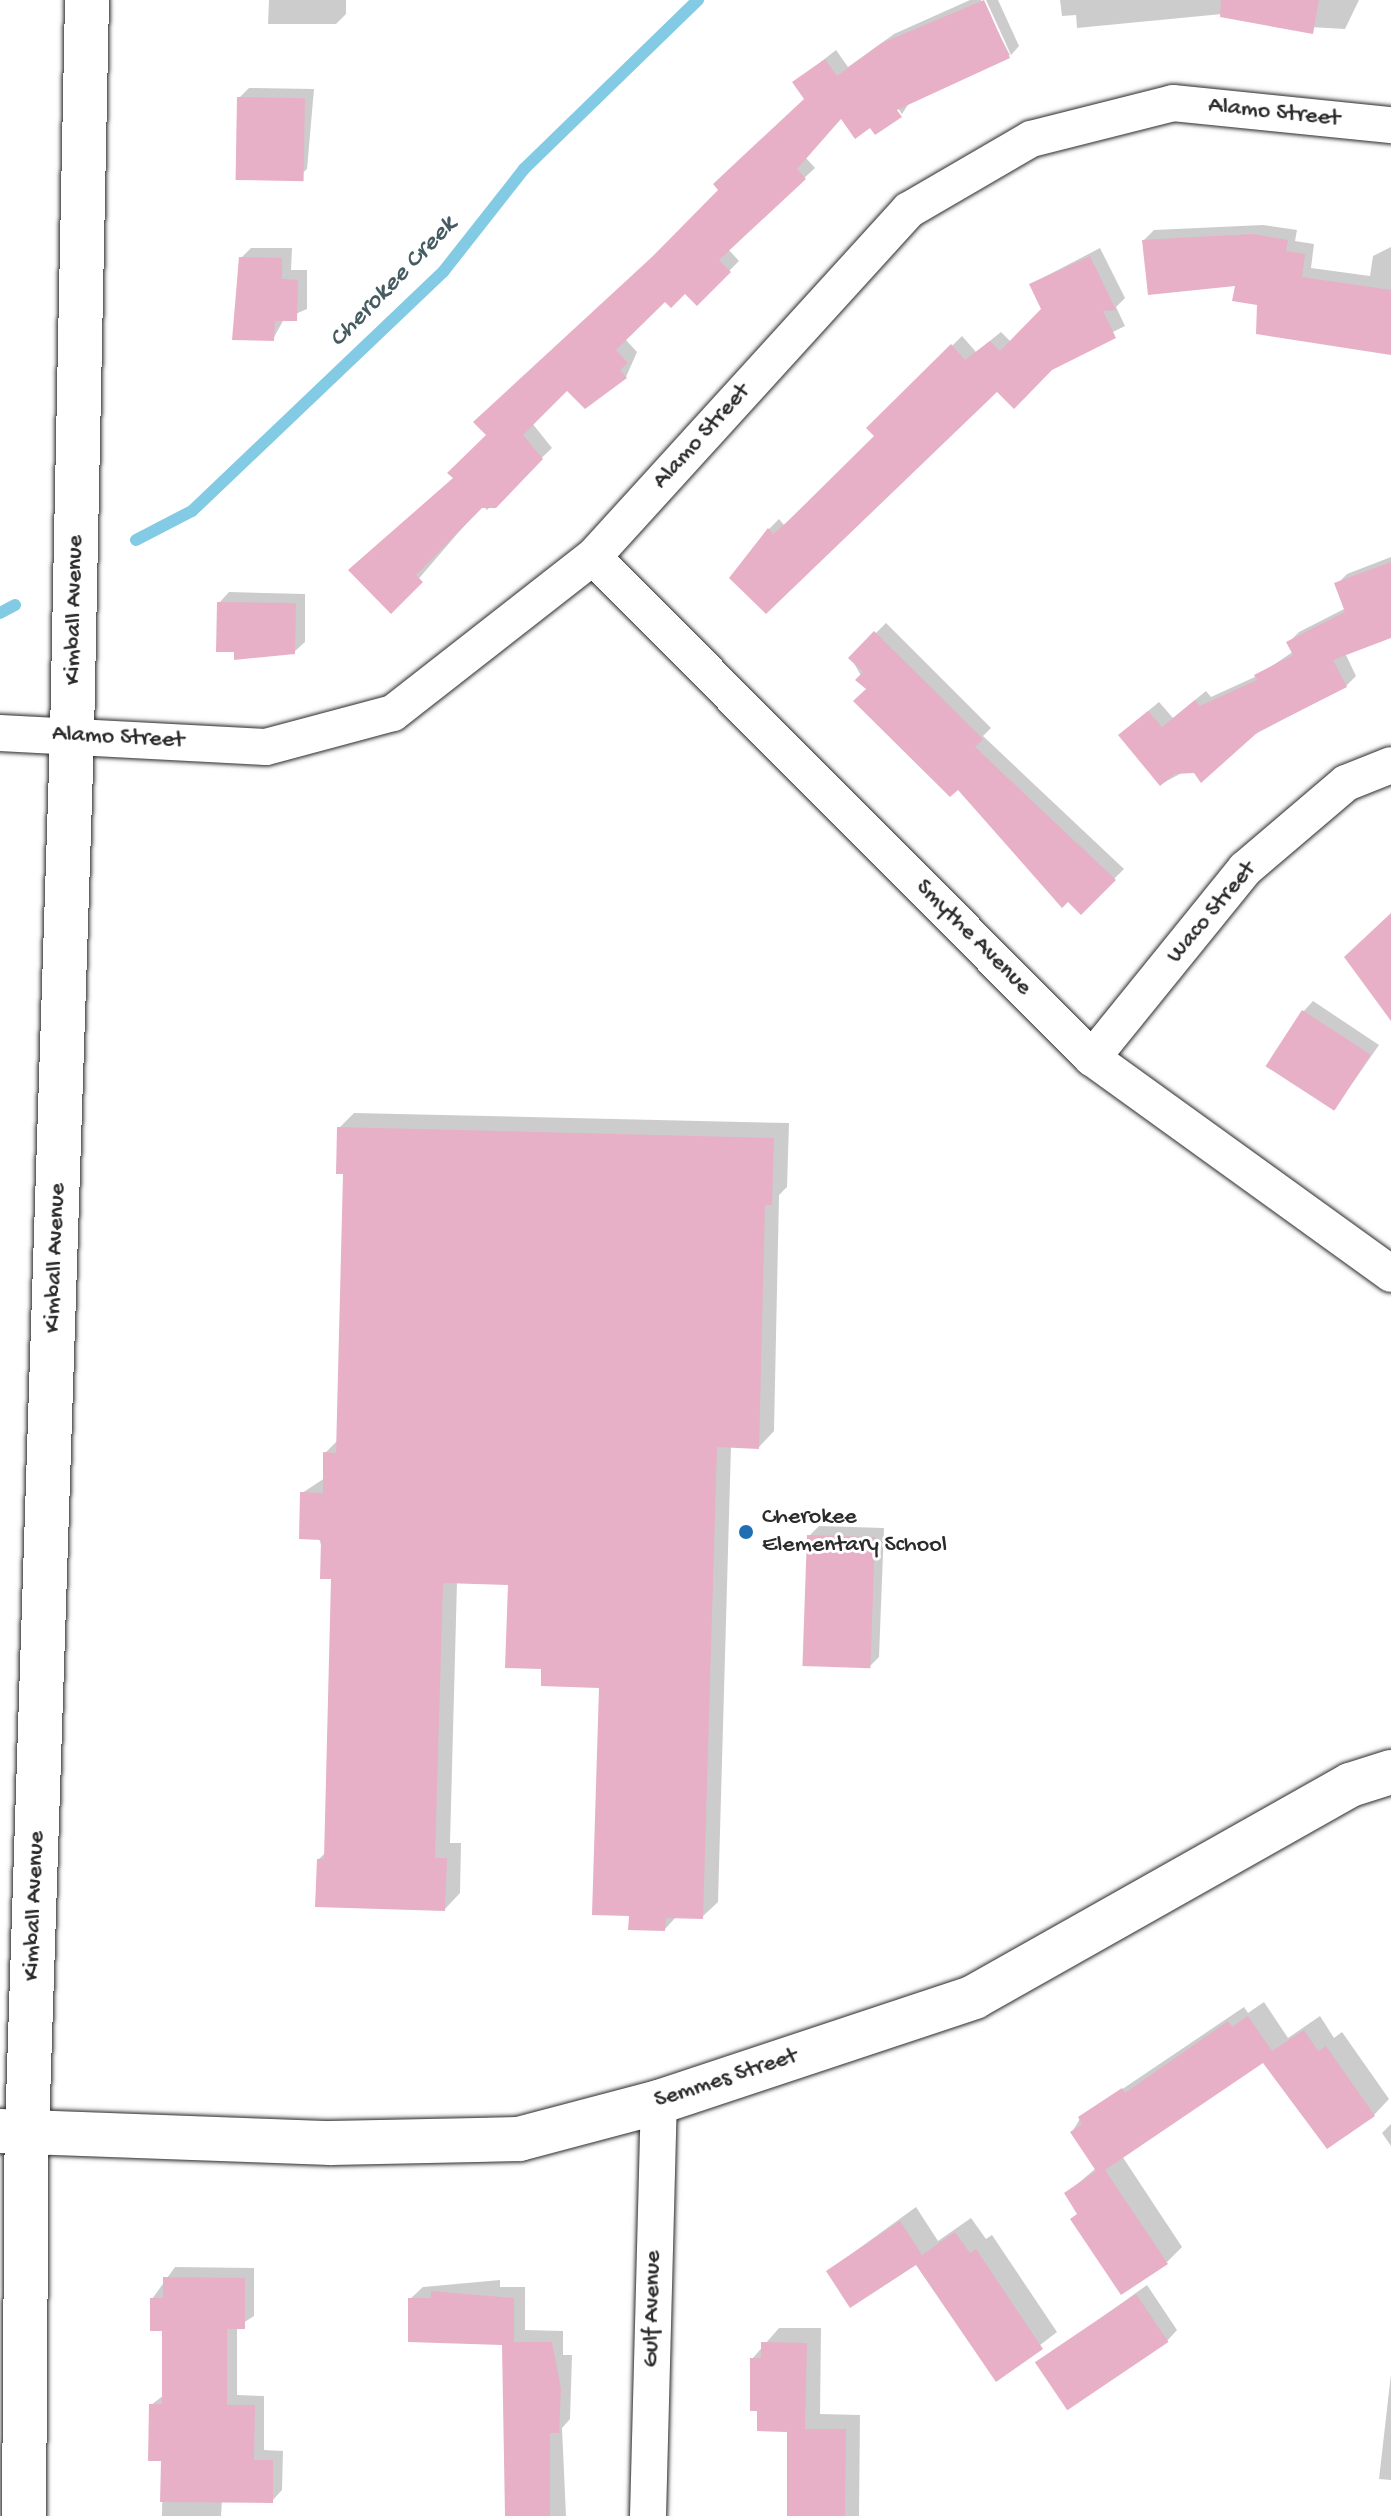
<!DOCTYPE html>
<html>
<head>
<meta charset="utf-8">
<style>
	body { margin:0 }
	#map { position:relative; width:1391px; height:2516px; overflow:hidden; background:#fff; font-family:"Gochi Hand",sans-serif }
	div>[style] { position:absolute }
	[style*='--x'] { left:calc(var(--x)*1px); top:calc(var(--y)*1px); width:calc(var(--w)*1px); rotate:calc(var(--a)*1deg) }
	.shadow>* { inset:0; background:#0003 }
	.stream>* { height:12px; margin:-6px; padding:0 6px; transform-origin:6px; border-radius:6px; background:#83cbe4 }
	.building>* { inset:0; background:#e7b0c7; transform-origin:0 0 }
	.roads { filter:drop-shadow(0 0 2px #2b2b2b) drop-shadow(0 0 2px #2b2b2b) }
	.minor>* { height:36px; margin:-18px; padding:0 18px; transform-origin:18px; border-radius:18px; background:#fff }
	.secondary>* { height:44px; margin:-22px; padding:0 22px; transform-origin:22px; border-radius:22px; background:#fff }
	.dots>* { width:22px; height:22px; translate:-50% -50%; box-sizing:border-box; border:4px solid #fff; border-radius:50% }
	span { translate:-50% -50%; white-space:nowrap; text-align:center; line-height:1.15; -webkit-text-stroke:6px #fff; paint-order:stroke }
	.street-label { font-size:24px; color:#2b2b2b }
	.poi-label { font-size:24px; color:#2b2b2b }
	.left { translate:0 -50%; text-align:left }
	.water-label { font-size:26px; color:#455b62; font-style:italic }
</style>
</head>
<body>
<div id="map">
	<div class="shadow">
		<div style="clip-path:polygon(269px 0,346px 0,346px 14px,336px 24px,268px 24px)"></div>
		<div style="clip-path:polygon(970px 0,981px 0,1010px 55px,909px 103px,902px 114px,893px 101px,871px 125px,841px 117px,806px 158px,815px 168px,728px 249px,739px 261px,697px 303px,685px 292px,665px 299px,625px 339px,637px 352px,626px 377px,567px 388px,532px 423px,552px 448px,487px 510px,482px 505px,391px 611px,455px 478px,806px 99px,794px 83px,836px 50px,848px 67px,894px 34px)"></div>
		<div style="clip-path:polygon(986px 0,998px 0,1019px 46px,1011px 55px)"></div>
		<div style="clip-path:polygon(1060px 0,1232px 0,1222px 14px,1077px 28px,1076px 15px,1062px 16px)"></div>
		<div style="clip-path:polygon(1279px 0,1359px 0,1345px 29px,1274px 25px)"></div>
		<div style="clip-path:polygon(249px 88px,314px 89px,307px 169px,296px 179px,239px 98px)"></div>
		<div style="clip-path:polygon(1263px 225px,1297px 230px,1295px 241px,1314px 244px,1311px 268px,1370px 276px,1373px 256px,1391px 247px,1391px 353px,1260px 303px,1237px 283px,1144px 240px,1154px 230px)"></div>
		<div style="clip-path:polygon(251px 248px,292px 248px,291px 270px,307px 270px,307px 309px,284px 319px,273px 339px,241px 258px)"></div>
		<div style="clip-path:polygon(1100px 248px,1125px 298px,1116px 307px,1125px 326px,997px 389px,766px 611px,769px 529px,779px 519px,784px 525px,876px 436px,868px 428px,962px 336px,976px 352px,1001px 332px,1011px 342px,1044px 309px,1031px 284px)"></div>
		<div style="clip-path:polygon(1391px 557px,1391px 636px,1345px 653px,1356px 676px,1346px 686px,1161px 784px,1131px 725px,1159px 702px,1173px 718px,1206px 691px,1211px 697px,1257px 676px,1294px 651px,1289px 642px,1299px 632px,1346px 608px,1337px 584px,1347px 574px)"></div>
		<div style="clip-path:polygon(229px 592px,305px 594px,305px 642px,294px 652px,236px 650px,219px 603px)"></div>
		<div style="clip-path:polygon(886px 623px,991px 728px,983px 736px,1124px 869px,1081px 912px,868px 688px,851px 658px)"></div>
		<div style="clip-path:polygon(1313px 1001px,1379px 1045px,1335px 1108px,1303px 1012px)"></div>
		<div style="clip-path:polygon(354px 1113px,789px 1123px,787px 1187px,779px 1195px,774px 1431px,759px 1447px,731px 1446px,718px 1902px,702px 1917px,677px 1916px,665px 1929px,601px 1686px,543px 1667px,510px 1583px,457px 1582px,450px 1843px,461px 1843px,460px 1893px,445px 1909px,318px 1860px,326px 1852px,333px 1577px,302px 1493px,325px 1478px,325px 1453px,338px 1440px,345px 1172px,339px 1128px)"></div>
		<div style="clip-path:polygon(819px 1526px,884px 1528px,879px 1657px,869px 1667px,809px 1536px)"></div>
		<div style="clip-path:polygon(1264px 2002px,1288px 2038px,1320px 2016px,1334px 2038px,1342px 2032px,1389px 2099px,1374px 2115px,1263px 2060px,1122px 2156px,1182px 2247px,1167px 2262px,1079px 2213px,1066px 2194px,1096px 2168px,1072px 2132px,1081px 2117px,1244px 2007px,1248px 2013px)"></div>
		<div style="clip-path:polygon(1391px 2124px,1391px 2146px,1382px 2133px)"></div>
		<div style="clip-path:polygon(916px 2207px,938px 2241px,971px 2218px,986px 2239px,992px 2235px,1057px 2332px,996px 2379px,916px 2263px,828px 2271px)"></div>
		<div style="clip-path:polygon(175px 2267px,254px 2268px,254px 2316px,237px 2327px,237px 2395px,264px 2396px,264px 2450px,283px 2451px,282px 2490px,272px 2501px,222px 2500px,221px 2516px,162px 2516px,163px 2459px,151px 2405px,164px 2395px,164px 2329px,152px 2299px)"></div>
		<div style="clip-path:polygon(500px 2280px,500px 2287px,525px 2287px,525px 2330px,563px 2331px,563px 2355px,572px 2355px,570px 2419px,562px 2428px,566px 2516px,506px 2516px,504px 2344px,410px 2299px,423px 2287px)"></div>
		<div style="clip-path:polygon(1147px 2285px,1177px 2330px,1167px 2341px,1038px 2363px)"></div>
		<div style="clip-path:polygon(779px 2328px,821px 2328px,820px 2414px,860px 2415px,859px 2516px,788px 2516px,789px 2430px,752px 2359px)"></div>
		<div style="clip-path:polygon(1391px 2374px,1391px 2480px,1379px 2479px)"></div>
	</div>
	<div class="stream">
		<div style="--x:136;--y:540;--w:63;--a:-27.4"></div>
		<div style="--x:192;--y:511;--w:347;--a:-43.6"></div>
		<div style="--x:443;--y:272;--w:131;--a:-51.8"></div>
		<div style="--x:524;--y:169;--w:243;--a:-44.2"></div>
		<div style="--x:0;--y:613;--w:17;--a:-28"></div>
	</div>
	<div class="building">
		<div style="clip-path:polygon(984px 0,1010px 58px,897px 110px,902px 117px,875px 135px,870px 128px,855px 139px,841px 119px,797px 169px,806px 179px,719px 260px,731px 272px,697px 306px,685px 294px,671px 308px,665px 302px,616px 350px,628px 363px,620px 370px,627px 378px,585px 409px,567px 391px,523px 435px,543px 459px,496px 508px,482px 508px,416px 575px,423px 582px,391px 614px,348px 570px,453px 478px,447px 473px,486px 435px,473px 422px,653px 256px,718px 190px,713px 184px,804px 99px,792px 82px,825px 59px,837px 76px,882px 43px)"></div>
		<div style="clip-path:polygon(1221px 0,1319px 0,1313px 34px,1220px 17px)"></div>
		<div style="left:237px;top:97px;width:68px;height:83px;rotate:1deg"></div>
		<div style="clip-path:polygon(1252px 234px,1288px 240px,1286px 251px,1305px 254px,1302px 277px,1391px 290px,1391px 355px,1256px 334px,1257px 305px,1232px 301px,1235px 286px,1148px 295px,1142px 240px)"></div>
		<div style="clip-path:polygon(1090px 256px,1116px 310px,1103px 311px,1116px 338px,1052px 370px,1014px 409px,997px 392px,766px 614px,729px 578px,768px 528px,773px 534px,787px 522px,874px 436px,866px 428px,951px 344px,965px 360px,990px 341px,1000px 351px,1041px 309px,1029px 284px)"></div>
		<div style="clip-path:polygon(239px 257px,282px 258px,282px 279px,298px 280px,297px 321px,275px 321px,274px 341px,232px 340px)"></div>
		<div style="clip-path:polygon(1391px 562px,1391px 638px,1333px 660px,1347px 687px,1258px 732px,1201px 783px,1194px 773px,1175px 774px,1160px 786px,1118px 735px,1148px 711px,1162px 727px,1195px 700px,1200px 706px,1257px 680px,1254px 675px,1293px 655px,1286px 642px,1345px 612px,1334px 583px)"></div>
		<div style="clip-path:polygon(217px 602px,296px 603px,295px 654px,234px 660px,234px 652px,216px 652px)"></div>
		<div style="clip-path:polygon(874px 631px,983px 739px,975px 747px,1116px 880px,1081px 915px,1068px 902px,1062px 908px,958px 790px,950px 797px,853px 701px,866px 689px,855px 680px,863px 672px,848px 658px)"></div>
		<div style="clip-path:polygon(1391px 913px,1391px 1021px,1344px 957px)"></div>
		<div style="left:1302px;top:1010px;width:82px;height:67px;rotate:33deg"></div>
		<div style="clip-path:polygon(337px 1127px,774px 1138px,772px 1205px,765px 1205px,759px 1449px,717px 1447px,703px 1919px,666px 1918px,665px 1931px,628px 1930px,629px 1916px,592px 1915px,599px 1688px,541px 1686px,541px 1669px,505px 1668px,508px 1585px,443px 1583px,435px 1858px,447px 1858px,445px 1911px,315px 1907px,317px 1859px,324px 1859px,331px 1579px,320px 1579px,321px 1540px,299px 1539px,300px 1492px,323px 1493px,323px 1452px,336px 1453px,343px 1174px,336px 1174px)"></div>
		<div style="left:807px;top:1535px;width:68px;height:131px;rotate:2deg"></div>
		<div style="clip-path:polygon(1248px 2016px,1272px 2051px,1304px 2030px,1318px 2051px,1326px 2046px,1375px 2116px,1327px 2149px,1263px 2063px,1105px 2170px,1168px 2264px,1121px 2295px,1070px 2219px,1077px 2214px,1064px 2193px,1096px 2171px,1070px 2132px,1082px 2124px,1078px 2117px,1122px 2088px,1125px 2093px,1228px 2021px,1232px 2027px)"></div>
		<div style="clip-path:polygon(900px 2221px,922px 2255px,955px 2232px,970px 2253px,976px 2249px,1043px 2349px,996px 2382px,916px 2265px,850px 2308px,826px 2271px)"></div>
		<div style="clip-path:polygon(163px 2277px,245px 2278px,245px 2329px,227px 2329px,227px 2405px,255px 2405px,254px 2460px,273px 2460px,273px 2503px,160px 2502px,161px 2461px,148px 2461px,149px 2404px,162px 2404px,162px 2331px,150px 2331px,150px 2298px,163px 2298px)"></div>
		<div style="clip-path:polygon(431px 2291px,514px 2298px,514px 2342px,552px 2342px,561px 2389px,559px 2433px,550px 2433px,550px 2516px,505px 2516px,502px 2345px,408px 2342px,408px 2298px,431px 2298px)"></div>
		<div style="left:1136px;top:2294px;width:58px;height:122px;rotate:56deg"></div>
		<div style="clip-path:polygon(761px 2342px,807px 2343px,805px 2429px,846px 2429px,845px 2516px,787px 2516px,787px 2432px,757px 2431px,757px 2411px,750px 2411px,750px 2358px,761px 2358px)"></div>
	</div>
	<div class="roads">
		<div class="minor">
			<div style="--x:593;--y:557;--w:707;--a:45.11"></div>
			<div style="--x:1092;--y:1058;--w:369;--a:35.8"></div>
			<div style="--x:0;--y:733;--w:266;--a:3"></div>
			<div style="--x:266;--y:747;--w:131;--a:-15"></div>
			<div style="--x:393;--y:713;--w:254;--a:-38"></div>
			<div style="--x:593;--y:557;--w:469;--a:-47.7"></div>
			<div style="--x:909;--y:210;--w:141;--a:-30.2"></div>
			<div style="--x:1031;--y:139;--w:146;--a:-14.2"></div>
			<div style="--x:1173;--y:103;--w:219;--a:5.8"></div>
			<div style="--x:1092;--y:1058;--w:243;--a:-51"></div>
			<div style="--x:1245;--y:869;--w:133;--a:-40.4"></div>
			<div style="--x:1346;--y:783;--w:48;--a:-21.8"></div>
			<div style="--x:648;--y:2516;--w:414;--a:-88.5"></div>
		</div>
		<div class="secondary">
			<div style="--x:0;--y:2131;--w:331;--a:2.1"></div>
			<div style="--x:331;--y:2143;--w:188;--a:-1.2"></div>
			<div style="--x:519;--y:2139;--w:145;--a:-14.8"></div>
			<div style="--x:659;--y:2102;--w:332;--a:-18.4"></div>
			<div style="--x:974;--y:1997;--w:432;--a:-29.4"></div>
			<div style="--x:1350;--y:1785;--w:43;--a:-17.6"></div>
			<div style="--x:24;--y:2516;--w:385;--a:-89.6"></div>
			<div style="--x:27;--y:2131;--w:1397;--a:-88.15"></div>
			<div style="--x:72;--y:735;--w:735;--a:-88.83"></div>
		</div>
	</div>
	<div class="dots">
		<div style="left:746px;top:1532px;background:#1f6fb2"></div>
	</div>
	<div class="street-label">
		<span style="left:1274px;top:113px;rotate:6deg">Alamo Street</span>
		<span style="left:702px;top:437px;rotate:-48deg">Alamo Street</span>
		<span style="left:75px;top:610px;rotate:-89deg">Kimball Avenue</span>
		<span style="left:118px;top:738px;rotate:3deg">Alamo Street</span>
		<span style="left:1212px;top:913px;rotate:-50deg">Waco Street</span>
		<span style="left:973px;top:938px;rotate:45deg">Smythe Avenue</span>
		<span style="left:56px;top:1258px;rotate:-88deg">Kimball Avenue</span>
		<span style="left:35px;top:1906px;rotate:-88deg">Kimball Avenue</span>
		<span style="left:726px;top:2079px;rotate:-18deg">Semmes Street</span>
		<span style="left:653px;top:2309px;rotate:-89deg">Gulf Avenue</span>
	</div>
	<div class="poi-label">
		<span class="left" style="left:762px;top:1532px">Cherokee<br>Elementary School</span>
	</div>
	<div class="water-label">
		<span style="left:394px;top:283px;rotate:-46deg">Cherokee Creek</span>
	</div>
</div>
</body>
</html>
